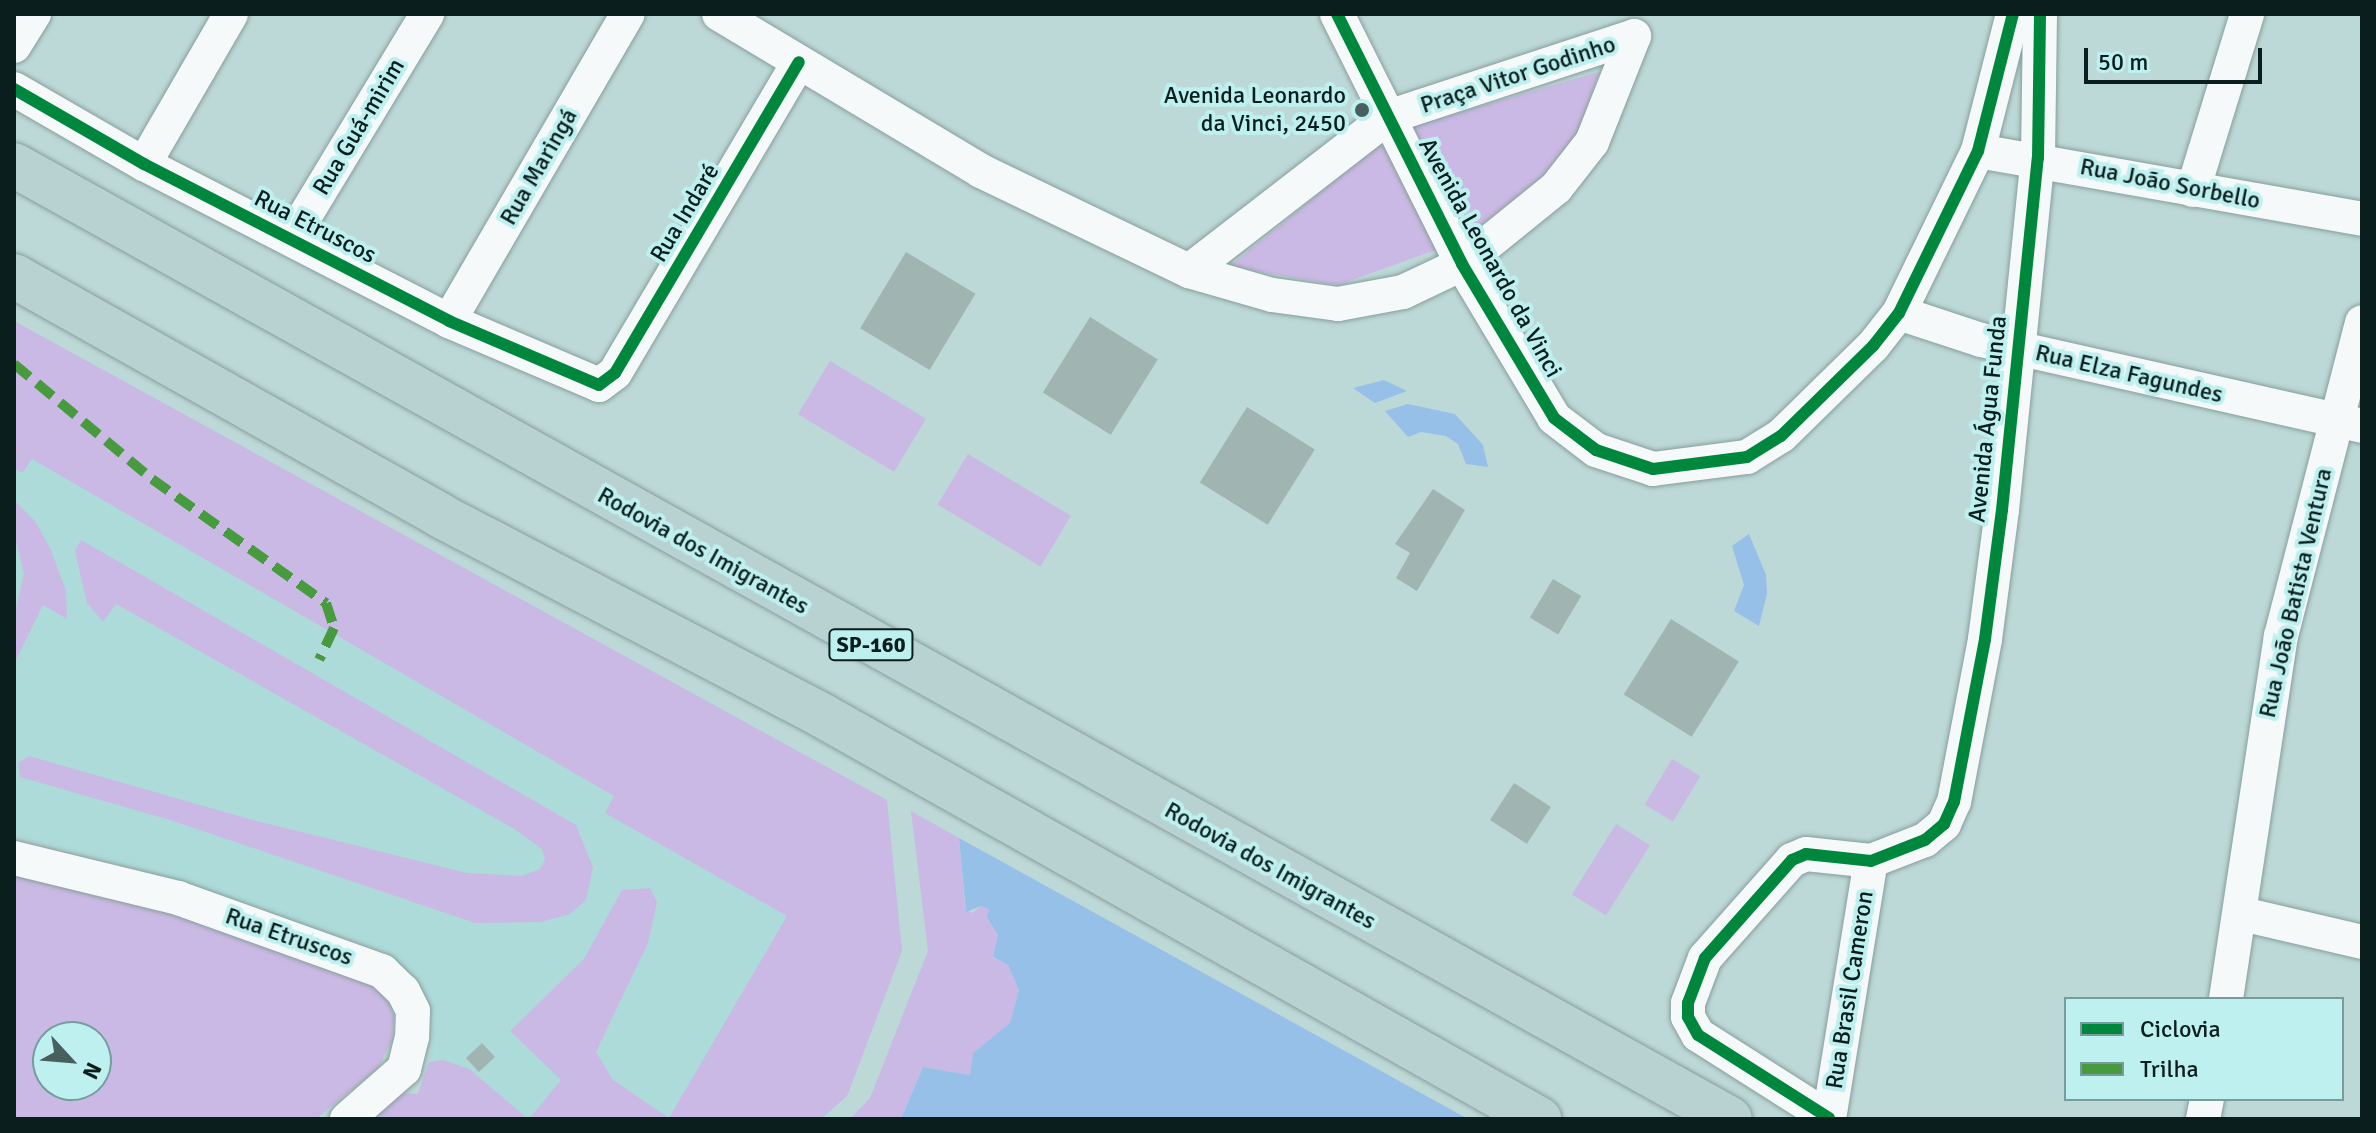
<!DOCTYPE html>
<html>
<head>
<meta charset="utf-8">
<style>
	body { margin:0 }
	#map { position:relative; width:2376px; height:1133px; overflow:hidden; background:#bcd8d7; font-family:Signika,sans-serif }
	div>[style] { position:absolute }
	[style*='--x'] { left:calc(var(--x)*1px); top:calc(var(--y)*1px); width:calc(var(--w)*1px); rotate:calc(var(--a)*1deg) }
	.built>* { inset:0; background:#addbd9 }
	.green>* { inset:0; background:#cab9e4; transform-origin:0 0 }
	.water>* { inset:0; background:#96c0e8 }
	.building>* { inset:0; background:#a0b5b2; transform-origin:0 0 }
	.roads { filter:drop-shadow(0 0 2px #889e9d) drop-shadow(0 0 2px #889e9d) }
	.minor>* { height:34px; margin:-17px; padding:0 17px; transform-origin:17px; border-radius:17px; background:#f5f9f9 }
	.highway>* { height:44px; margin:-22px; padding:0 22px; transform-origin:22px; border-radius:22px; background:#b8d1d1 }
	.quiet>* { height:10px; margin-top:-5px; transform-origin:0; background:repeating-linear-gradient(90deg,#489a3f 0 20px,transparent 0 30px) }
	.cycleway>* { height:12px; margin:-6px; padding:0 6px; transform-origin:6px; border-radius:6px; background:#00873e }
	.dots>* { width:22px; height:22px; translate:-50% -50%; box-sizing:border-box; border:4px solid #bef0ef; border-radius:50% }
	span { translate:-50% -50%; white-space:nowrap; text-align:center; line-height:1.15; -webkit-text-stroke:8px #bef0ef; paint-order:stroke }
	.shield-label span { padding:2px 6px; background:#bef0ef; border:2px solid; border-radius:6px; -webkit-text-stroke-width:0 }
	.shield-label { font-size:22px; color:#0a1e1e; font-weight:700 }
	.street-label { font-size:24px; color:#0a1e1e }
	.poi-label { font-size:24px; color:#0a1e1e }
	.right { translate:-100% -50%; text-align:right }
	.frame { position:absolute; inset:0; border:16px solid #0a1e1e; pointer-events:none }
	.legend { position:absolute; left:2064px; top:997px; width:280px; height:104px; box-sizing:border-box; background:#bef0ef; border:2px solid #769c9b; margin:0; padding:10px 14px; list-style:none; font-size:24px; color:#0a1e1e }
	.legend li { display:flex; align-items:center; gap:16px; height:40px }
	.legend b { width:40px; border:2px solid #769c9b }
	.north { position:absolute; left:32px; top:1021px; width:80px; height:80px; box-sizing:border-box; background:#bef0ef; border:2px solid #769c9b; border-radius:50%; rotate:116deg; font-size:22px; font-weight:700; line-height:32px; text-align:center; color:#0a1e1e }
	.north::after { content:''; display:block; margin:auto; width:28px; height:36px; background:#485f5f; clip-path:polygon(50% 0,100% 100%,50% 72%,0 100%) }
	.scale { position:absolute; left:2084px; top:48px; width:178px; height:36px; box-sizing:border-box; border:4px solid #0a1e1e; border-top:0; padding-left:10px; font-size:24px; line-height:28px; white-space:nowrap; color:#0a1e1e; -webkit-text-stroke:6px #bef0ef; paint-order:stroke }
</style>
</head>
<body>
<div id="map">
	<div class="built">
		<div style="clip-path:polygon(14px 321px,887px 800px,902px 951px,847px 1096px,821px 1119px,452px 1119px,419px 1094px,432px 1049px,433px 1017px,410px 976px,386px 952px,128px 866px,14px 837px)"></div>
	</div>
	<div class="green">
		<div style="clip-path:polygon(1599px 72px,1567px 166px,1455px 243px,1338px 285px,1229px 267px,1395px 131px)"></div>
		<div style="clip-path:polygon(14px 321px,887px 800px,902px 951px,847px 1096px,821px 1119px,529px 1119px,561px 1080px,510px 1031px,584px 959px,622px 890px,650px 888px,657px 902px,648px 943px,596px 1052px,613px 1080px,669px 1118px,787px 916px,605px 813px,614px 796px,32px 459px,22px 473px,14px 468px)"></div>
		<div style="left:830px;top:361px;width:112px;height:62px;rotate:31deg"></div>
		<div style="left:968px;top:454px;width:120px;height:59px;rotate:31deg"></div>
		<div style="clip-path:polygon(14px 500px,35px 521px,51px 550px,66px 591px,67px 619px,43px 605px,14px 664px,14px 617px,24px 573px,14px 534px)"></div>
		<div style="clip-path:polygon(81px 540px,576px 825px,593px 867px,586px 900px,570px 914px,541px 922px,475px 923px,170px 820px,20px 777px,18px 763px,29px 756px,249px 819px,467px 873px,522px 876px,540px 869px,545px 859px,542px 849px,516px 830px,116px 604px,103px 622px,87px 603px,75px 551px)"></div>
		<div style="left:1672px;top:759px;width:33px;height:53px;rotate:31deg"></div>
		<div style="clip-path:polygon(911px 811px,959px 838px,965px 908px,972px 913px,981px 906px,989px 909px,987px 919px,998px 935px,993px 958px,1008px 965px,1019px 990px,1010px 1023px,973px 1053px,970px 1075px,923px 1067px,901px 1119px,850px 1119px,870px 1098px,928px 951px)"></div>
		<div style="left:1616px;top:824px;width:40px;height:83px;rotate:32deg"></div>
		<div style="clip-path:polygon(evenodd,14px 872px,181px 916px,372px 982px,387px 996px,394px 1017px,393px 1039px,378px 1068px,316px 1119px,14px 1119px,14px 872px,48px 1037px,96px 1037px,96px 1085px,48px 1085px,48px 1037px)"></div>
		<div style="clip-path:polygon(443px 1060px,469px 1069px,528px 1119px,360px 1119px,399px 1093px,418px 1094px,429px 1062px)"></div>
	</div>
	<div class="water">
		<div style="clip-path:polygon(1384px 380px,1407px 391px,1375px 403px,1353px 388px)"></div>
		<div style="clip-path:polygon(1408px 404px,1455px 414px,1483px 445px,1488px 467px,1466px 464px,1458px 444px,1446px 436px,1421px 432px,1408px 437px,1385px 411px)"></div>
		<div style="clip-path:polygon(1749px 534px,1766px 575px,1767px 594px,1759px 626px,1734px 611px,1744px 585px,1732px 546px)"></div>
		<div style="clip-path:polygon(959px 838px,1468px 1119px,901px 1119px,923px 1067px,970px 1075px,973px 1053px,1010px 1023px,1019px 990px,1008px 965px,993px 957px,998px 935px,987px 918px,989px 909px,981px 906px,966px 912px)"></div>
	</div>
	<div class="building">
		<div style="left:906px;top:252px;width:81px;height:89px;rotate:31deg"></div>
		<div style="left:1090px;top:317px;width:80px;height:89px;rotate:32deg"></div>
		<div style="left:1247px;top:407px;width:80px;height:89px;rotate:32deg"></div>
		<div style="clip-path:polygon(1433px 489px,1465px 510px,1417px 591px,1396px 578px,1410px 553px,1395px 544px)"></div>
		<div style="left:1553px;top:579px;width:33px;height:45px;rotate:31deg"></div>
		<div style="left:1671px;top:619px;width:80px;height:89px;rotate:32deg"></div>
		<div style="left:1514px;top:783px;width:44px;height:44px;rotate:33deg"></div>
		<div style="left:482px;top:1043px;width:19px;height:22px;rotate:47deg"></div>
	</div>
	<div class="roads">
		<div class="minor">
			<div style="--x:719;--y:14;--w:305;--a:30.9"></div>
			<div style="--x:981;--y:171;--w:231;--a:25.7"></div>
			<div style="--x:1337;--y:14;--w:280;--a:63.4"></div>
			<div style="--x:1462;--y:264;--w:179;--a:59.1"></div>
			<div style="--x:1554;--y:418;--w:53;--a:37.3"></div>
			<div style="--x:1596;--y:450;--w:60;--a:18.4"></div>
			<div style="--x:1653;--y:469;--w:95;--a:-7.3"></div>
			<div style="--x:1747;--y:457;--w:40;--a:-32"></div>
			<div style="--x:1781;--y:436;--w:129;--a:-44.4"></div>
			<div style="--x:1873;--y:346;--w:42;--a:-51.8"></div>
			<div style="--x:1899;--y:313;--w:180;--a:-64"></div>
			<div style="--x:1978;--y:151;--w:141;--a:-75.7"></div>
			<div style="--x:1634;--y:36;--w:114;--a:111.6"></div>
			<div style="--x:1592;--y:142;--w:58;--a:128"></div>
			<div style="--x:1556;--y:188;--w:121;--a:141"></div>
			<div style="--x:1462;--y:264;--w:65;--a:154.6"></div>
			<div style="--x:1403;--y:292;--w:66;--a:169.5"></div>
			<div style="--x:1338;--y:304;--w:67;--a:-172.2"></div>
			<div style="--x:1272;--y:295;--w:86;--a:-163.9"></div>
			<div style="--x:1189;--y:271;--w:252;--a:-37.7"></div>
			<div style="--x:1388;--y:117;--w:259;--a:-18.2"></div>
			<div style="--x:14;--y:46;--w:38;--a:-58"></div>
			<div style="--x:14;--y:89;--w:150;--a:30"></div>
			<div style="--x:144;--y:164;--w:343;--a:27.2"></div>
			<div style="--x:449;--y:321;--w:163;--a:23.1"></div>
			<div style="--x:599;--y:385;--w:20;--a:-37"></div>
			<div style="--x:615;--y:373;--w:361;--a:-59.4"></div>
			<div style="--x:1978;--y:151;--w:390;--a:10"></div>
			<div style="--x:144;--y:164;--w:173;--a:-59.9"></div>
			<div style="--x:2193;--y:190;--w:184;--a:-72.9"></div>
			<div style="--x:291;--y:239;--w:263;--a:-58.8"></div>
			<div style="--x:1899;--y:313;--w:86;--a:18.2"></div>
			<div style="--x:1981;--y:340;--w:391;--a:12.7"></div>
			<div style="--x:449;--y:321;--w:355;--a:-59.8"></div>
			<div style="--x:14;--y:858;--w:169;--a:13.7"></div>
			<div style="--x:178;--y:898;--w:217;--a:19.7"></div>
			<div style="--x:382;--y:971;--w:29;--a:44"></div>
			<div style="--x:403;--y:991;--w:22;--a:63"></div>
			<div style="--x:413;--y:1011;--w:26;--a:92"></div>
			<div style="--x:412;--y:1037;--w:33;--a:104"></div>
			<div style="--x:404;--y:1069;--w:76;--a:138.7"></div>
			<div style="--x:2242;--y:914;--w:123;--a:13.1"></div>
			<div style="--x:2226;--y:999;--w:367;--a:-81.4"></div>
			<div style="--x:2281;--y:636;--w:324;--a:-75.5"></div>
			<div style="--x:1829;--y:1118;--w:155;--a:-147.6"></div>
			<div style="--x:1698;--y:1035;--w:21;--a:-119"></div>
			<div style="--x:1688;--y:1017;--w:14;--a:-90"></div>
			<div style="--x:1688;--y:1003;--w:48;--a:-69.3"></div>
			<div style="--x:1705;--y:958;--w:131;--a:-48.4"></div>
			<div style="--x:1792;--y:860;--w:15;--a:-23"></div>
			<div style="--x:1806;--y:854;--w:65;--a:6.1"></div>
			<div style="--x:1871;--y:861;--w:58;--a:-21.3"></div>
			<div style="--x:1925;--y:840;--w:25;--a:-40"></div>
			<div style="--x:1944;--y:824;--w:24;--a:-66"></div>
			<div style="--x:1954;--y:802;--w:166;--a:-79.2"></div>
			<div style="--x:1985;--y:639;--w:130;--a:-82.5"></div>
			<div style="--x:2002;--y:510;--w:354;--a:-84.2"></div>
			<div style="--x:2038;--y:158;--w:144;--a:-89.2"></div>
			<div style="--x:1829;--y:1119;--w:261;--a:-80.8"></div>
			<div style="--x:2203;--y:1119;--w:20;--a:-79"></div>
		</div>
		<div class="highway">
			<div style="--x:14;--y:165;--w:1963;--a:29.07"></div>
			<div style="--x:14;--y:276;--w:490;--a:29.3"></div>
			<div style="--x:441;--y:516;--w:431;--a:27.6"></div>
			<div style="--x:823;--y:716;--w:822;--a:29.37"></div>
		</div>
	</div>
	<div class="quiet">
		<div style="--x:14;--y:364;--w:180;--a:39.8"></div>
		<div style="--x:152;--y:479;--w:214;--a:35.5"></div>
		<div style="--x:326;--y:603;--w:26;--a:72"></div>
		<div style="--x:334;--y:628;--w:35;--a:115"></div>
	</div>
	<div class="cycleway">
		<div style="--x:1337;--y:14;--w:280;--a:63.4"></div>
		<div style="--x:1462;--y:264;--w:179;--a:59.1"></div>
		<div style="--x:1554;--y:418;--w:53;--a:37.3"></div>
		<div style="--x:1596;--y:450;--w:60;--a:18.4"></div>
		<div style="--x:1653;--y:469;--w:95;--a:-7.3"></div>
		<div style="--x:1747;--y:457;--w:40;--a:-32"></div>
		<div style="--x:1781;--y:436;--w:129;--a:-44.4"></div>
		<div style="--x:1873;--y:346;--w:42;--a:-51.8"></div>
		<div style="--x:1899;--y:313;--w:180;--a:-64"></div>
		<div style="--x:1978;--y:151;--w:141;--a:-75.7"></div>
		<div style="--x:14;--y:89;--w:150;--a:30"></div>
		<div style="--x:144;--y:164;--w:343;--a:27.2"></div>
		<div style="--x:449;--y:321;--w:163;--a:23.1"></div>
		<div style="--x:599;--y:385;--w:20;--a:-37"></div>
		<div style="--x:615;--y:373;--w:361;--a:-59.4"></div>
		<div style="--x:1829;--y:1118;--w:155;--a:-147.6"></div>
		<div style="--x:1698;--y:1035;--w:21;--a:-119"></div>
		<div style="--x:1688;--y:1017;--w:14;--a:-90"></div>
		<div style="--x:1688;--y:1003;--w:48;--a:-69.3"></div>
		<div style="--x:1705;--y:958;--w:131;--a:-48.4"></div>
		<div style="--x:1792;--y:860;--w:15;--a:-23"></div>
		<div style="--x:1806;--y:854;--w:65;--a:6.1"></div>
		<div style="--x:1871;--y:861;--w:58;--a:-21.3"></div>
		<div style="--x:1925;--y:840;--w:25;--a:-40"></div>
		<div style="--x:1944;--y:824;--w:24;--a:-66"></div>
		<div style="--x:1954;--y:802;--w:166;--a:-79.2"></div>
		<div style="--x:1985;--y:639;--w:130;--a:-82.5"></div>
		<div style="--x:2002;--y:510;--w:354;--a:-84.2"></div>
		<div style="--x:2038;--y:158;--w:144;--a:-89.2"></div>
	</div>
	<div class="dots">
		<div style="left:1362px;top:110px;background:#485f5f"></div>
	</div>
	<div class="shield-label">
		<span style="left:871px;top:645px">SP-160</span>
	</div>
	<div class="street-label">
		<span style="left:1518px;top:75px;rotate:-18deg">Praça Vitor Godinho</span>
		<span style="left:359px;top:127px;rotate:-59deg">Rua Guá-mirim</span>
		<span style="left:539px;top:167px;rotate:-60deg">Rua Maringá</span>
		<span style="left:2170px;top:184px;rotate:11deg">Rua João Sorbello</span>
		<span style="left:685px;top:213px;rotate:-59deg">Rua Indaré</span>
		<span style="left:315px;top:227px;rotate:27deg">Rua Etruscos</span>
		<span style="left:1490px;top:258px;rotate:61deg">Avenida Leonardo da Vinci</span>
		<span style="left:2129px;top:374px;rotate:13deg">Rua Elza Fagundes</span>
		<span style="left:1988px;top:419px;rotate:-84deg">Avenida Água Funda</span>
		<span style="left:703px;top:551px;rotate:29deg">Rodovia dos Imigrantes</span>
		<span style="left:2296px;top:593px;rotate:-77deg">Rua João Batista Ventura</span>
		<span style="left:1270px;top:866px;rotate:29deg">Rodovia dos Imigrantes</span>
		<span style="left:289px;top:937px;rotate:19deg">Rua Etruscos</span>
		<span style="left:1850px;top:990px;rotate:-81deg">Rua Brasil Cameron</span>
	</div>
	<div class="poi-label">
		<span class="right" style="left:1346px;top:110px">Avenida Leonardo<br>da Vinci, 2450</span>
	</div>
	<div class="frame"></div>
	<ul class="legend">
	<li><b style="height:10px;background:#00873e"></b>Ciclovia</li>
	<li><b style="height:10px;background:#489a3f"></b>Trilha</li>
	</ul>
	<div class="north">N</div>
	<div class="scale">50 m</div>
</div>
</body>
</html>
